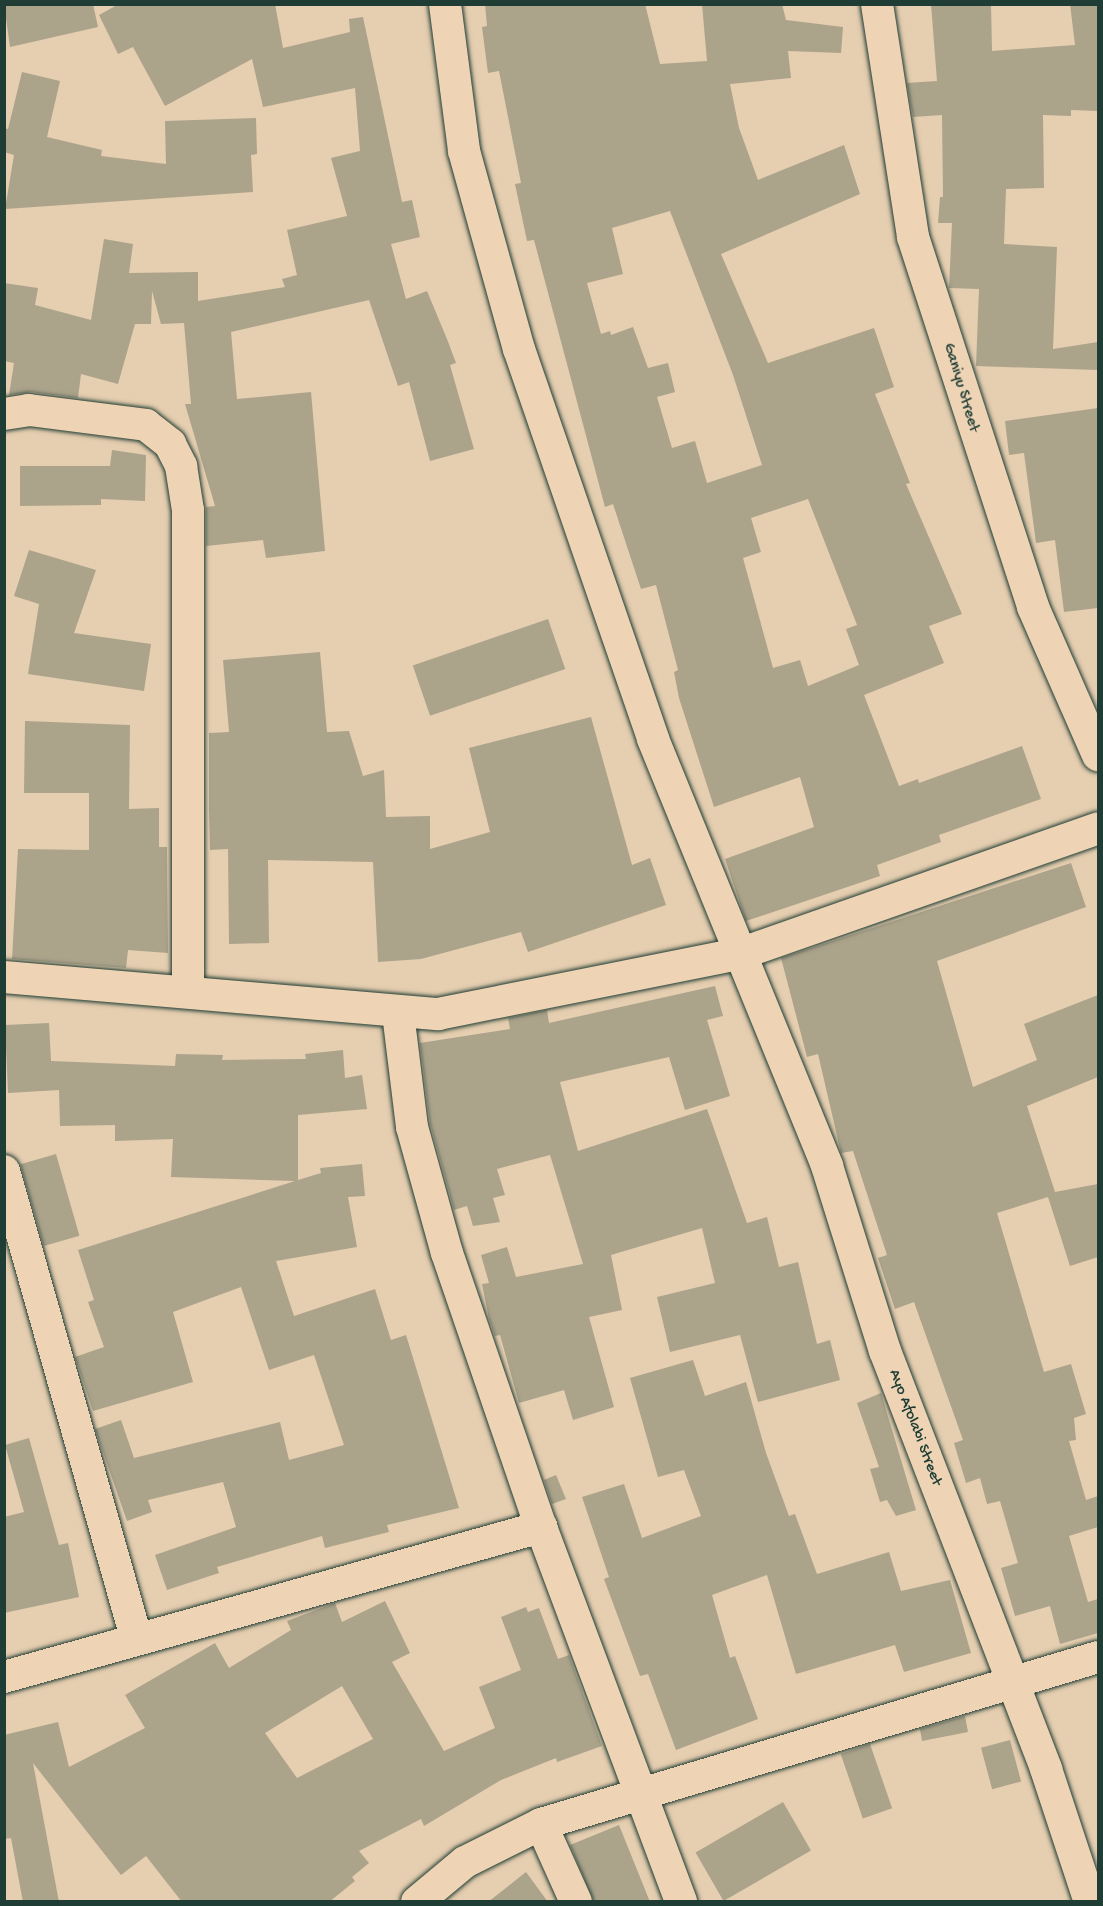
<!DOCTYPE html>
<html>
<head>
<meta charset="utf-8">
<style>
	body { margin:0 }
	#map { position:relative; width:1103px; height:1906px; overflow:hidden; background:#e6ceb0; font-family:"Gochi Hand",sans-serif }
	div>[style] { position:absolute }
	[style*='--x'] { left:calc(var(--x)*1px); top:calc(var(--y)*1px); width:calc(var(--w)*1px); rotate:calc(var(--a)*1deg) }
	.building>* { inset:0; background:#aca38b; transform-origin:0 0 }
	.roads { filter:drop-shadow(0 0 2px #1f3d34) drop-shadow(0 0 2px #1f3d34) }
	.minor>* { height:32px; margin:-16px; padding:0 16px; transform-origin:16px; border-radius:16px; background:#eed4b5 }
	span { translate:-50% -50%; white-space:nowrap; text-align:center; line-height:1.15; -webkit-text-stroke:4.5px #eed4b5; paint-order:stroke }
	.street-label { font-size:16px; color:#1f3d34 }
	.frame { position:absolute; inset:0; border:6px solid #1f3d34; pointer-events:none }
</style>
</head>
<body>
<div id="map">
	<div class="building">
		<div style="clip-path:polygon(4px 4px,93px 4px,98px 27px,10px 47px)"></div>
		<div style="clip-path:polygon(119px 4px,275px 4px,283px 48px,350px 32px,349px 19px,363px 17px,402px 202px,412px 200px,420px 237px,391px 244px,406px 299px,427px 291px,447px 339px,456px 363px,450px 365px,474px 449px,430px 461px,409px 382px,398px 386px,369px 300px,231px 332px,237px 399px,311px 392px,325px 551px,266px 558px,263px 540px,206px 546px,206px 507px,215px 506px,185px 404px,191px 404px,184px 323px,161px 324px,152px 291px,151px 324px,135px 324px,118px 384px,81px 374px,78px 398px,31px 392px,9px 395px,14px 363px,4px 361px,4px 283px,38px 288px,35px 305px,91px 320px,104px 239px,133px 244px,129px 273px,198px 272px,198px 301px,285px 287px,282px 279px,297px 275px,287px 230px,347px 216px,331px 158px,360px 151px,355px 88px,263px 107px,252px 59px,165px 106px,133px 47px,118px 54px,99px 15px)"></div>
		<div style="clip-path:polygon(evenodd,485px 4px,645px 4px,660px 64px,707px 61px,702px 4px,782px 4px,786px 20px,843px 27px,841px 53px,788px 51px,791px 78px,730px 84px,739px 128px,758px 180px,844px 145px,860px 194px,721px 254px,768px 363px,874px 328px,894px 387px,875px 394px,910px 483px,906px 484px,962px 614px,929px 626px,944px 663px,864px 695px,899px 786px,918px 779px,919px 783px,1022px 746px,1041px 799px,939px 835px,941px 842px,877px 865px,880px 876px,746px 921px,725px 859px,814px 827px,800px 777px,714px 807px,679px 698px,674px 672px,678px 670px,656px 585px,641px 589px,613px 504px,605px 507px,534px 240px,527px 241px,515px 184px,521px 183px,499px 71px,488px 73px,482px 27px,487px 26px,485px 4px,670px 211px,733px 375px,762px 465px,707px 483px,695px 441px,672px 448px,657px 397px,675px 392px,668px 363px,648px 368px,633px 327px,611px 335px,610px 331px,601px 334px,587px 283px,623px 274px,612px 228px,670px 211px,485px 4px,808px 499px,857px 625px,846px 629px,859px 665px,808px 686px,800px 660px,773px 668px,743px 558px,761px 552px,751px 518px,808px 499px)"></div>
		<div style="clip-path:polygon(931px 4px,991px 4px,992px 51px,1075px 45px,1070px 4px,1098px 4px,1098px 111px,1071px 110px,1071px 116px,1043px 115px,1044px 188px,1006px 189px,1004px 244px,1057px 247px,1053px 349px,1098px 342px,1098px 370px,976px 366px,979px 289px,949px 288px,952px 223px,938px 223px,940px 197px,943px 197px,942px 115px,913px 117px,907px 83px,937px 81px)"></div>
		<div style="clip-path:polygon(22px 72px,60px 81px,47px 137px,102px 150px,101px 156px,166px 164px,165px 121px,256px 118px,257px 154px,251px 155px,253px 192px,5px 209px,14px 155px,4px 152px,4px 128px,8px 129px)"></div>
		<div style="clip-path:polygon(1098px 408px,1098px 608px,1064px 612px,1055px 540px,1036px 543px,1024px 453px,1009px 455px,1005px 421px)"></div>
		<div style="clip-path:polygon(112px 450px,146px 455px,145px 501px,101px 499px,101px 505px,20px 506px,20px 466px,110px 466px)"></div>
		<div style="clip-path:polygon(29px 550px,96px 570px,74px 633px,151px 644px,144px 691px,28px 674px,39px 604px,14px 596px)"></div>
		<div style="left:548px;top:619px;width:53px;height:143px;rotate:71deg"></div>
		<div style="clip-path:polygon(320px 652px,327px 732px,349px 731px,363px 776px,384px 770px,386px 817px,430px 816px,430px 849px,490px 832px,469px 748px,591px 717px,632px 865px,650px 858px,666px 905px,528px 952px,521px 932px,421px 959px,378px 962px,373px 862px,268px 860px,269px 943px,229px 944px,228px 849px,210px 850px,209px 809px,209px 733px,229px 732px,223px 660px)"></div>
		<div style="clip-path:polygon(25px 721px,130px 725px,129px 809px,159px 808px,159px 847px,167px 847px,168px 953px,128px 950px,126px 968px,12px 959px,18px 849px,89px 850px,89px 793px,24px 793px)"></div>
		<div style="clip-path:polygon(1071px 863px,1086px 907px,937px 961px,973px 1087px,1037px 1060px,1024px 1024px,1098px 995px,1098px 1077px,1027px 1106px,1055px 1192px,1098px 1184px,1098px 1257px,1070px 1266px,1048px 1197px,997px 1213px,1044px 1372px,1071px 1364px,1086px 1414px,1074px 1418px,1076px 1440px,1069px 1441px,1086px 1500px,1098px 1496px,1098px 1527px,1069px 1536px,1088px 1602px,1098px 1599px,1098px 1633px,1060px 1644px,1050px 1606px,1015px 1616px,1001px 1568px,1018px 1563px,1000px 1501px,987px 1504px,980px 1478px,966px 1483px,954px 1443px,963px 1440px,914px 1302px,895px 1309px,878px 1258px,887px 1255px,853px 1151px,841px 1153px,818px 1054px,807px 1057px,781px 958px)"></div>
		<div style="clip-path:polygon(715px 986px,723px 1016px,707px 1020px,730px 1096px,685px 1110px,669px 1057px,560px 1082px,578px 1151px,707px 1109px,747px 1223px,767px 1217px,779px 1267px,798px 1262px,817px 1344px,830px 1340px,840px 1380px,758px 1402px,740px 1335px,670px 1352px,657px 1297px,715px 1283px,702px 1228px,611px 1255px,622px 1310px,589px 1317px,614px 1407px,573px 1420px,564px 1390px,519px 1403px,500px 1335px,495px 1336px,489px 1319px,482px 1284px,489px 1283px,481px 1255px,507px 1247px,516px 1277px,583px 1264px,550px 1155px,497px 1169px,505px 1195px,493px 1198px,500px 1222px,473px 1226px,467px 1206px,454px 1210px,430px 1123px,420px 1043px,510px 1029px,508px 1018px,547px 1010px,549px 1023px)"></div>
		<div style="clip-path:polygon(49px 1023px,51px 1061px,175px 1066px,176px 1054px,223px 1055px,222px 1060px,306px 1059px,305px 1054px,343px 1050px,345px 1078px,362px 1075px,367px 1109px,298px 1115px,298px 1180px,321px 1173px,320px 1168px,362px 1164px,365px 1196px,348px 1197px,357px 1247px,276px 1261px,294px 1316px,375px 1289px,391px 1340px,406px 1335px,459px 1508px,387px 1525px,389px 1532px,325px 1548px,322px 1536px,217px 1567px,219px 1573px,167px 1590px,155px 1555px,236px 1527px,223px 1482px,148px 1500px,152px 1512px,127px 1521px,95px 1429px,121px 1420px,134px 1458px,280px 1422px,289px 1460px,344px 1445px,314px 1355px,269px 1370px,241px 1287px,173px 1312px,193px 1382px,93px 1411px,75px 1357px,104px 1347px,88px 1302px,94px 1300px,78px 1250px,295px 1181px,171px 1177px,173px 1139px,115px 1141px,115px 1125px,60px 1126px,59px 1090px,8px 1093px,5px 1025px)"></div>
		<div style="left:56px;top:1154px;width:85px;height:37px;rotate:74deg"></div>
		<div style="clip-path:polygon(693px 1360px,705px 1396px,746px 1382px,766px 1453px,789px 1516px,795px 1514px,817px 1574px,889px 1552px,901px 1591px,950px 1580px,971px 1653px,904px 1672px,895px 1645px,796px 1674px,767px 1575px,712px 1595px,730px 1658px,735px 1656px,758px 1719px,676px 1750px,648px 1674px,640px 1676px,604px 1579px,609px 1577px,582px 1497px,624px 1484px,642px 1538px,701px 1516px,684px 1470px,658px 1477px,630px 1378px)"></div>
		<div style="clip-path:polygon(881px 1393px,916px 1510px,896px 1516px,887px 1500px,880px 1502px,870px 1469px,879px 1467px,857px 1403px)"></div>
		<div style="clip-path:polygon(29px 1438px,59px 1545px,68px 1543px,79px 1597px,4px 1613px,4px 1517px,24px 1512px,5px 1445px)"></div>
		<div style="clip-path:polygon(556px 1475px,566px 1499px,552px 1504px,544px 1480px)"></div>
		<div style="clip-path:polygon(evenodd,385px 1601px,410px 1653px,392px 1662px,444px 1751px,495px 1728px,479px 1687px,521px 1670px,501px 1617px,526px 1607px,528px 1612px,539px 1608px,558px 1659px,569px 1655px,602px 1746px,557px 1762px,556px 1758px,501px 1780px,424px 1826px,421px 1819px,359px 1851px,369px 1863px,352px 1877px,355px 1881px,329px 1902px,182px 1902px,146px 1856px,121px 1875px,33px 1763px,59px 1902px,23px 1902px,11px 1838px,4px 1839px,4px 1735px,58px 1722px,69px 1767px,145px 1728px,125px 1695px,215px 1643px,229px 1668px,291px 1630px,287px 1621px,335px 1603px,342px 1622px,385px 1601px,342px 1686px,373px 1739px,297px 1778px,265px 1733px,342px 1686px)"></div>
		<div style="clip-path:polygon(965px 1716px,968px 1732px,922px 1741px,920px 1729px)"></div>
		<div style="left:1010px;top:1740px;width:43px;height:30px;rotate:75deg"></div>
		<div style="left:870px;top:1744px;width:68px;height:31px;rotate:71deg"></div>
		<div style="left:783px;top:1802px;width:56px;height:101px;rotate:60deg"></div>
		<div style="clip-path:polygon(619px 1825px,650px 1902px,594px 1902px,570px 1845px)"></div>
		<div style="clip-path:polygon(526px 1872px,548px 1902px,488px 1902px)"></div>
	</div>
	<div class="roads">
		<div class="minor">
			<div style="--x:445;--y:4;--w:148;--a:82.6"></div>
			<div style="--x:464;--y:151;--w:205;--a:74.5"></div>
			<div style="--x:519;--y:349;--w:412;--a:71"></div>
			<div style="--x:653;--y:739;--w:461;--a:67.8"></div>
			<div style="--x:827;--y:1166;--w:194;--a:72.6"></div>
			<div style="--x:885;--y:1351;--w:448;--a:68.9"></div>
			<div style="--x:1046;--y:1769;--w:140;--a:71.7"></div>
			<div style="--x:877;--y:4;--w:236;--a:81.2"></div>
			<div style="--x:913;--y:237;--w:389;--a:72"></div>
			<div style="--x:1033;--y:607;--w:162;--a:66.3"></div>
			<div style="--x:4;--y:414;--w:25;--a:-9"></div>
			<div style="--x:29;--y:410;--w:118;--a:7.3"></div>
			<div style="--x:146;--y:425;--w:31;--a:38"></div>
			<div style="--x:170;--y:444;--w:25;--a:63"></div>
			<div style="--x:181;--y:466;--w:45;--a:81"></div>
			<div style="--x:188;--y:510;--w:481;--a:90"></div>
			<div style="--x:4;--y:977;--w:436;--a:4.9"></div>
			<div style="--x:438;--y:1014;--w:310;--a:-11.3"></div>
			<div style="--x:742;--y:953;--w:377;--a:-19.3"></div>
			<div style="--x:398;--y:1013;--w:115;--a:83"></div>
			<div style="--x:412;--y:1127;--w:131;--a:74.5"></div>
			<div style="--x:447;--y:1253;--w:290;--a:71.1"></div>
			<div style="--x:541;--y:1527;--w:400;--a:69.5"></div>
			<div style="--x:4;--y:1171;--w:486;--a:74.2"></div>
			<div style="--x:4;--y:1677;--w:558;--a:-15.61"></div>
			<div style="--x:541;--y:1824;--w:85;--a:65.8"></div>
			<div style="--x:417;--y:1902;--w:62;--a:-39.8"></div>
			<div style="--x:465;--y:1862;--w:85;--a:-26.6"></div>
			<div style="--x:541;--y:1824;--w:581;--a:-16.69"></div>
		</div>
	</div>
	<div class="street-label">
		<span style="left:960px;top:388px;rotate:73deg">Ganiyu Street</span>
		<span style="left:914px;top:1428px;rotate:69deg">Ayo Afolabi Street</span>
	</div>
	<div class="frame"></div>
</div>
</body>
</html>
